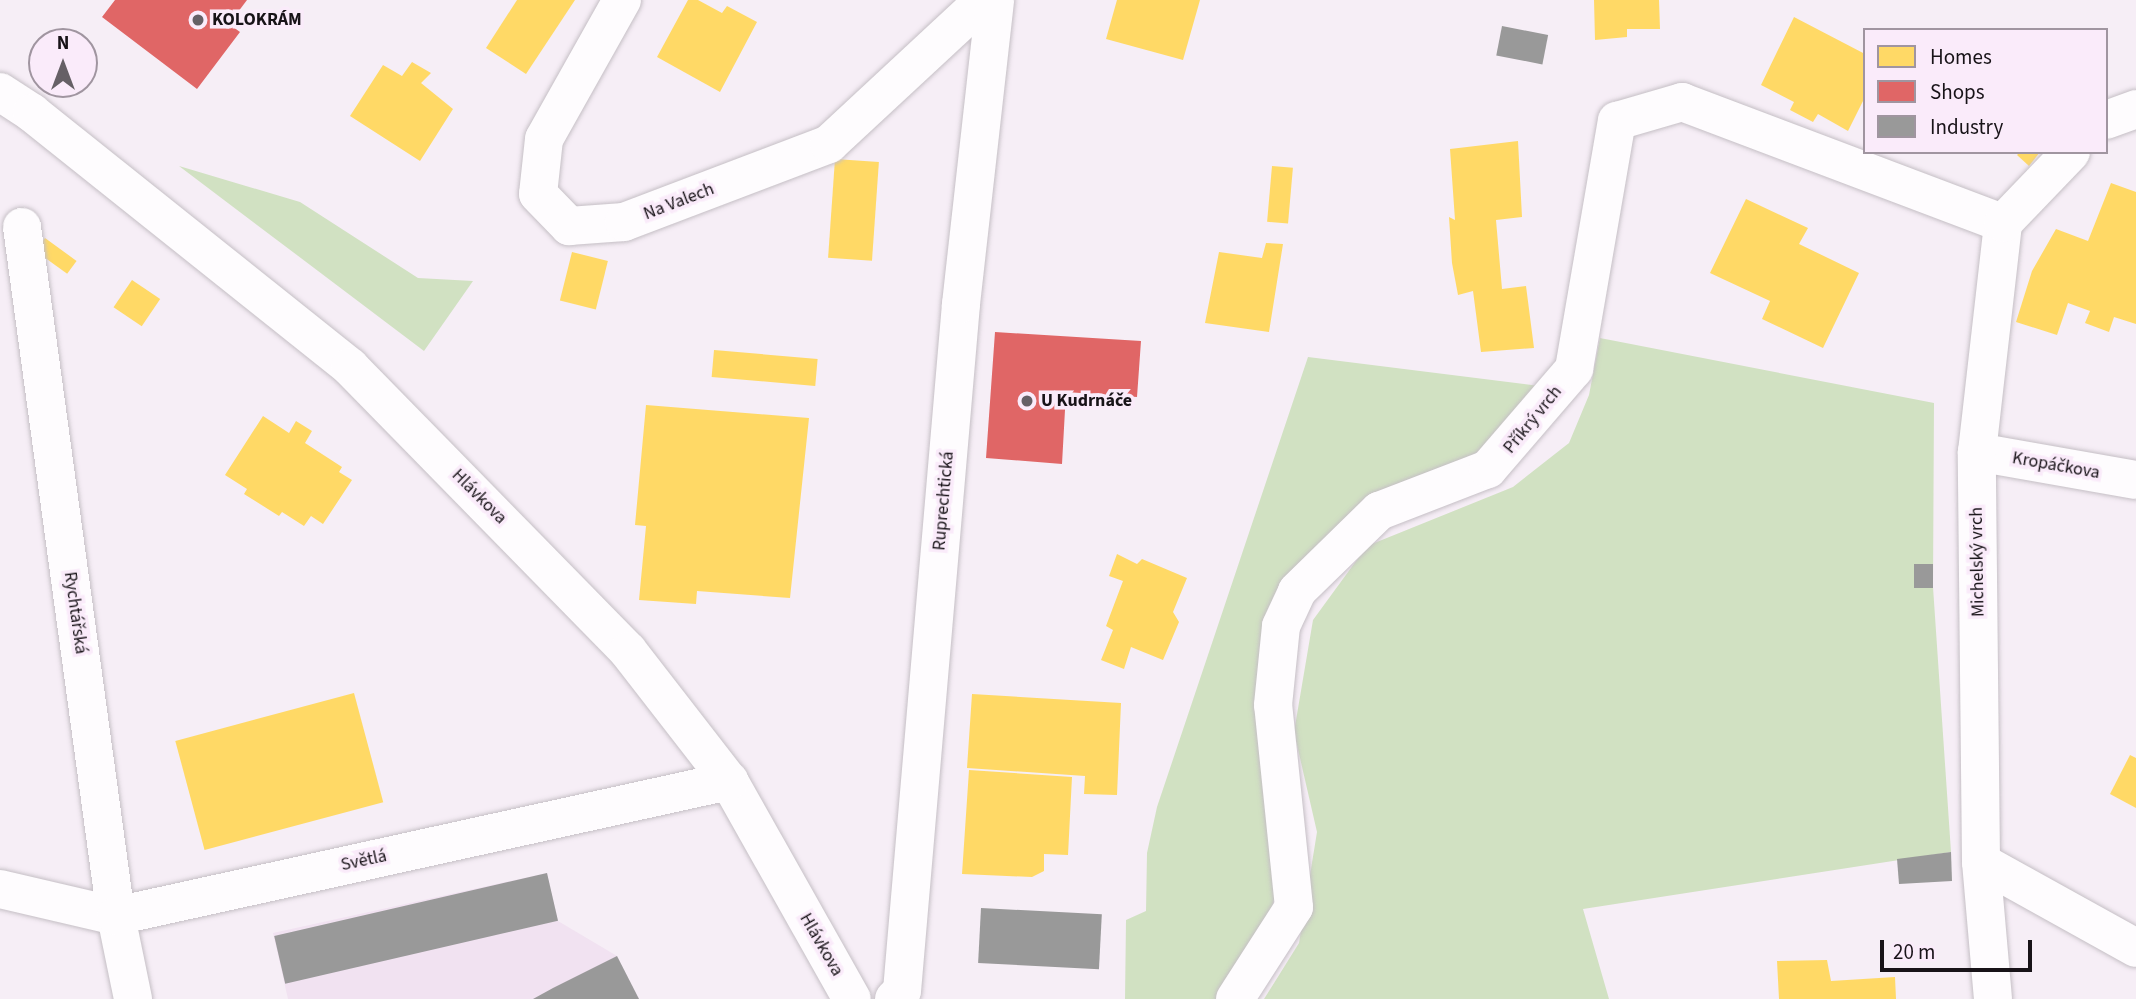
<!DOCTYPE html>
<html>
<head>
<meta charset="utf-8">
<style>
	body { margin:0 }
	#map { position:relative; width:2136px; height:999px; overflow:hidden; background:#f6eef6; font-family:"Source Sans 3",sans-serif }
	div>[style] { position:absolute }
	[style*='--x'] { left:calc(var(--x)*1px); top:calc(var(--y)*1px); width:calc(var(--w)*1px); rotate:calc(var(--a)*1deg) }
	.built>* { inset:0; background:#f1e2f1 }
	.green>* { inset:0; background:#d1e1c2 }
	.homes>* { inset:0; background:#ffd966; transform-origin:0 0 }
	.shops>* { inset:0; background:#e06666 }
	.industry>* { inset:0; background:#999; transform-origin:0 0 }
	.roads { filter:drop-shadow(0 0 2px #c5bfc5) drop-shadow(0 0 2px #c5bfc5) }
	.minor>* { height:38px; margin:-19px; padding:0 19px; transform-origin:19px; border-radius:19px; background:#fefcfe }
	.dots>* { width:19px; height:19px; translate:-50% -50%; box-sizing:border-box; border:4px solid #faebfa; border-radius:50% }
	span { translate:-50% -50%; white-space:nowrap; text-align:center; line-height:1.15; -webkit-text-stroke:7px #faebfa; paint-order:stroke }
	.poi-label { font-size:18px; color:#181318; font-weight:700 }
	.left { translate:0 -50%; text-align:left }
	.street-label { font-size:18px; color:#181318 }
	.legend { position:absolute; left:1863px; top:28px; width:245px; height:126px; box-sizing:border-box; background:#faebfa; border:2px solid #a095a0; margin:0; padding:9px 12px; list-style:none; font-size:21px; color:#181318 }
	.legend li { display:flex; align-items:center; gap:14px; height:35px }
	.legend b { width:35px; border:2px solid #a095a0 }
	.north { position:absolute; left:28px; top:28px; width:70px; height:70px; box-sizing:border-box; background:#faebfa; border:2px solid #a095a0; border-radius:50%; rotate:0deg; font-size:19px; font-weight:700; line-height:28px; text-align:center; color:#181318 }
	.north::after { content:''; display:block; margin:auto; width:24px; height:32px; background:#666066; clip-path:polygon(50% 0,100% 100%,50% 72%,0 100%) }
	.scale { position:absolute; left:1880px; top:940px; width:152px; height:32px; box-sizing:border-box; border:4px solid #181318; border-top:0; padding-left:9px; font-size:21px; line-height:24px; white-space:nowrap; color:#181318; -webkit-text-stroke:5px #faebfa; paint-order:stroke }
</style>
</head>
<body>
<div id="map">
	<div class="built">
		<div style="clip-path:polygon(547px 873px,558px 921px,617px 956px,639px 999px,288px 999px,273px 933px)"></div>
	</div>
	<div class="green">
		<div style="clip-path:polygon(179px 166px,300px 202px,418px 278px,473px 281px,424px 351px)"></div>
		<div style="clip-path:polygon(1600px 338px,1934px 403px,1933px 587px,1951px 852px,1583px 909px,1609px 999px,1264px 999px,1299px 943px,1317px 832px,1294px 732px,1313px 620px,1367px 546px,1513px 487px,1569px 443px,1589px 395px)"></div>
		<div style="clip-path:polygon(1308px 357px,1539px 386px,1507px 431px,1296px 580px,1281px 871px,1266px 932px,1221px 999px,1125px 999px,1126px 920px,1146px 911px,1147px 853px,1157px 807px)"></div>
	</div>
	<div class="homes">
		<div style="clip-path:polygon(517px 0,575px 0,526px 74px,486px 48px)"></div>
		<div style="clip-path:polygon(688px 0,698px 0,722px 13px,727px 6px,757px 22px,720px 92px,657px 57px)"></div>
		<div style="clip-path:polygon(1117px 0,1200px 0,1183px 60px,1106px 39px)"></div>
		<div style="clip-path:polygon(1594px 0,1659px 0,1660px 29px,1627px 29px,1627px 37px,1595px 40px)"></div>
		<div style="clip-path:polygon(1794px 17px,1865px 54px,1865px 97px,1848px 131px,1818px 114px,1813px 122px,1790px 110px,1794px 102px,1761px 85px)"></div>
		<div style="clip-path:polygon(412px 62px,431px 73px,421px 83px,453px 109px,420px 161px,350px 116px,383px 65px,402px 76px)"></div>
		<div style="clip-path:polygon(1518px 141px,1522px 217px,1496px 220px,1502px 289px,1526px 286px,1534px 348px,1481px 352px,1473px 291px,1458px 295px,1452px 263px,1449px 217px,1455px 220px,1450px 149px)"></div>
		<div style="clip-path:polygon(2020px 152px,2040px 152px,2029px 166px,2017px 155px)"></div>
		<div style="left:835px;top:159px;width:44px;height:99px;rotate:4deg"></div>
		<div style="left:1272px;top:166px;width:21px;height:56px;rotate:5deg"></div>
		<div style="clip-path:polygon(2111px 183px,2136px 192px,2136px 324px,2114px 317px,2109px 332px,2085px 323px,2090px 311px,2068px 303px,2057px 335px,2016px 322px,2032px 271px,2056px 229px,2088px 241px)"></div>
		<div style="clip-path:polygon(1746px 199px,1808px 228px,1799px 244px,1859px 273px,1823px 348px,1762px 319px,1770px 301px,1710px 273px)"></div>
		<div style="left:45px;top:238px;width:39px;height:16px;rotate:36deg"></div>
		<div style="clip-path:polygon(1266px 243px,1283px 244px,1269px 332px,1205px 323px,1219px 252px,1262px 258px)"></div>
		<div style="left:572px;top:252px;width:37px;height:50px;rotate:14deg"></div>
		<div style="left:132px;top:280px;width:34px;height:33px;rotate:34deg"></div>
		<div style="left:714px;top:350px;width:104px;height:27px;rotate:5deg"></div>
		<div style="clip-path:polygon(646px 405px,809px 418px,790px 598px,697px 591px,696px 604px,639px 600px,646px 526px,635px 525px)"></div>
		<div style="clip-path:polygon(263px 416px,289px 433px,296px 421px,312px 431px,305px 443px,342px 467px,339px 472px,352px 480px,323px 524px,311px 516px,304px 526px,282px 512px,279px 516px,244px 494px,247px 489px,225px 475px)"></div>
		<div style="clip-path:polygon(1117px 554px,1137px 564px,1142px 559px,1187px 578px,1173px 612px,1179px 622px,1163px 660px,1131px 647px,1124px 669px,1101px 660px,1113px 630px,1106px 626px,1123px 581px,1109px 576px)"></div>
		<div style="left:354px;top:693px;width:113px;height:185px;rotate:75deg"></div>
		<div style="clip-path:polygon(972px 694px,1121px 703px,1117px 795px,1084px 794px,1085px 776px,967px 768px)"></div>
		<div style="clip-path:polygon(2130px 755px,2136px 758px,2136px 808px,2110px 794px)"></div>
		<div style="clip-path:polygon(969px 770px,1072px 777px,1068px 855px,1044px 854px,1044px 871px,1032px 877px,962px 874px)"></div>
		<div style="clip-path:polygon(1827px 960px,1831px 981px,1895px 977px,1896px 999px,1779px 999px,1777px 961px)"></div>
	</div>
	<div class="shops">
		<div style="clip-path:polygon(115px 0,247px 0,229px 24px,240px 32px,197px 89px,102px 17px)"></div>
		<div style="clip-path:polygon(995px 332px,1141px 341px,1137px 397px,1066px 392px,1062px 464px,986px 458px)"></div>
	</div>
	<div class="industry">
		<div style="left:1502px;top:26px;width:47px;height:30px;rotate:11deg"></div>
		<div style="left:1914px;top:564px;width:19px;height:24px"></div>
		<div style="clip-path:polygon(1951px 852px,1952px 881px,1899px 884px,1897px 859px)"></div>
		<div style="left:547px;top:873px;width:49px;height:280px;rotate:77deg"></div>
		<div style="left:981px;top:908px;width:121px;height:55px;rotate:3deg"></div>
		<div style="clip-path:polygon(617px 956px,639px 999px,533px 999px,553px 988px)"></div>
	</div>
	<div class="roads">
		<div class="minor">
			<div style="--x:622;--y:0;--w:159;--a:119.3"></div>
			<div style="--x:544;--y:139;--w:55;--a:96.2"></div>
			<div style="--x:538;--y:194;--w:45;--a:45.9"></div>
			<div style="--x:569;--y:226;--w:55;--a:-4.2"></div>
			<div style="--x:624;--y:222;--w:219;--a:-20.8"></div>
			<div style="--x:829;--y:144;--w:212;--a:-42.9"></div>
			<div style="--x:0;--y:92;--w:38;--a:33"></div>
			<div style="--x:32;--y:113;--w:407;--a:38.6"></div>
			<div style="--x:350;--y:367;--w:397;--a:45.6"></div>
			<div style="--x:628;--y:651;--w:165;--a:52.2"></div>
			<div style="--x:729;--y:781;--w:250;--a:60.6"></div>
			<div style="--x:2106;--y:120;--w:32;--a:-20"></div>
			<div style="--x:22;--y:227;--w:695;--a:82.23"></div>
			<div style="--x:116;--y:916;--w:85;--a:78.4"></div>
			<div style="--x:1977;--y:452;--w:161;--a:10"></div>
			<div style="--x:1981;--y:862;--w:177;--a:29"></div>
			<div style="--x:0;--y:889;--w:119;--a:13.1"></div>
			<div style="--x:116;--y:916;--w:628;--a:-12.42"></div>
			<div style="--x:894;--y:999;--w:11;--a:-45"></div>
			<div style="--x:902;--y:991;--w:690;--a:-85.09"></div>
			<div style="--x:961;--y:304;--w:306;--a:-83.6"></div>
			<div style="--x:1235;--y:999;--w:109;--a:-57.3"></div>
			<div style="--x:1294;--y:907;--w:203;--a:-95.9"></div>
			<div style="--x:1273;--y:705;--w:79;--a:-84.2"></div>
			<div style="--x:1281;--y:626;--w:38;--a:-65"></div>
			<div style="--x:1297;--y:591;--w:115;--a:-44.3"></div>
			<div style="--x:1379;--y:511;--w:117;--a:-21.1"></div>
			<div style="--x:1488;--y:469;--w:132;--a:-49.3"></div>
			<div style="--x:1574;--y:369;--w:252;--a:-80.2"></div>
			<div style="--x:1617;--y:121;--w:68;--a:-16.3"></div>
			<div style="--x:1682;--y:102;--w:343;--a:20.7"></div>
			<div style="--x:1993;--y:999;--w:138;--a:-95"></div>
			<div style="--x:1981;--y:862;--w:410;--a:-90.6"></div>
			<div style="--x:1977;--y:452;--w:230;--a:-83.5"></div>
			<div style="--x:2003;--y:223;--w:98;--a:-46.2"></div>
		</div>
	</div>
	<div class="dots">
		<div style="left:198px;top:20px;background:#666066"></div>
		<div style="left:1027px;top:401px;background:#666066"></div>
	</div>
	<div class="poi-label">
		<span class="left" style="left:212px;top:20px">KOLOKRÁM</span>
		<span class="left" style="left:1041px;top:401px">U Kudrnáče</span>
	</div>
	<div class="street-label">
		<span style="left:679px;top:202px;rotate:-21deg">Na Valech</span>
		<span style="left:1533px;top:420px;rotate:-51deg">Příkrý vrch</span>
		<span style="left:2056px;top:466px;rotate:10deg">Kropáčkova</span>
		<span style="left:479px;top:497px;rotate:45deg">Hlávkova</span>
		<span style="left:944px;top:501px;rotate:-85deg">Ruprechtická</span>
		<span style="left:1978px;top:562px;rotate:-91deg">Michelský vrch</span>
		<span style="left:75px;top:613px;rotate:82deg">Rychtářská</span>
		<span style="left:364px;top:861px;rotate:-12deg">Světlá</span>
		<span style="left:821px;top:945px;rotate:60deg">Hlávkova</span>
	</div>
	<ul class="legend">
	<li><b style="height:19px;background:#ffd966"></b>Homes</li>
	<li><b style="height:19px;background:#e06666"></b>Shops</li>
	<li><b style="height:19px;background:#999"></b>Industry</li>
	</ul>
	<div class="north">N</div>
	<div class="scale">20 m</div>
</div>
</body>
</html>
